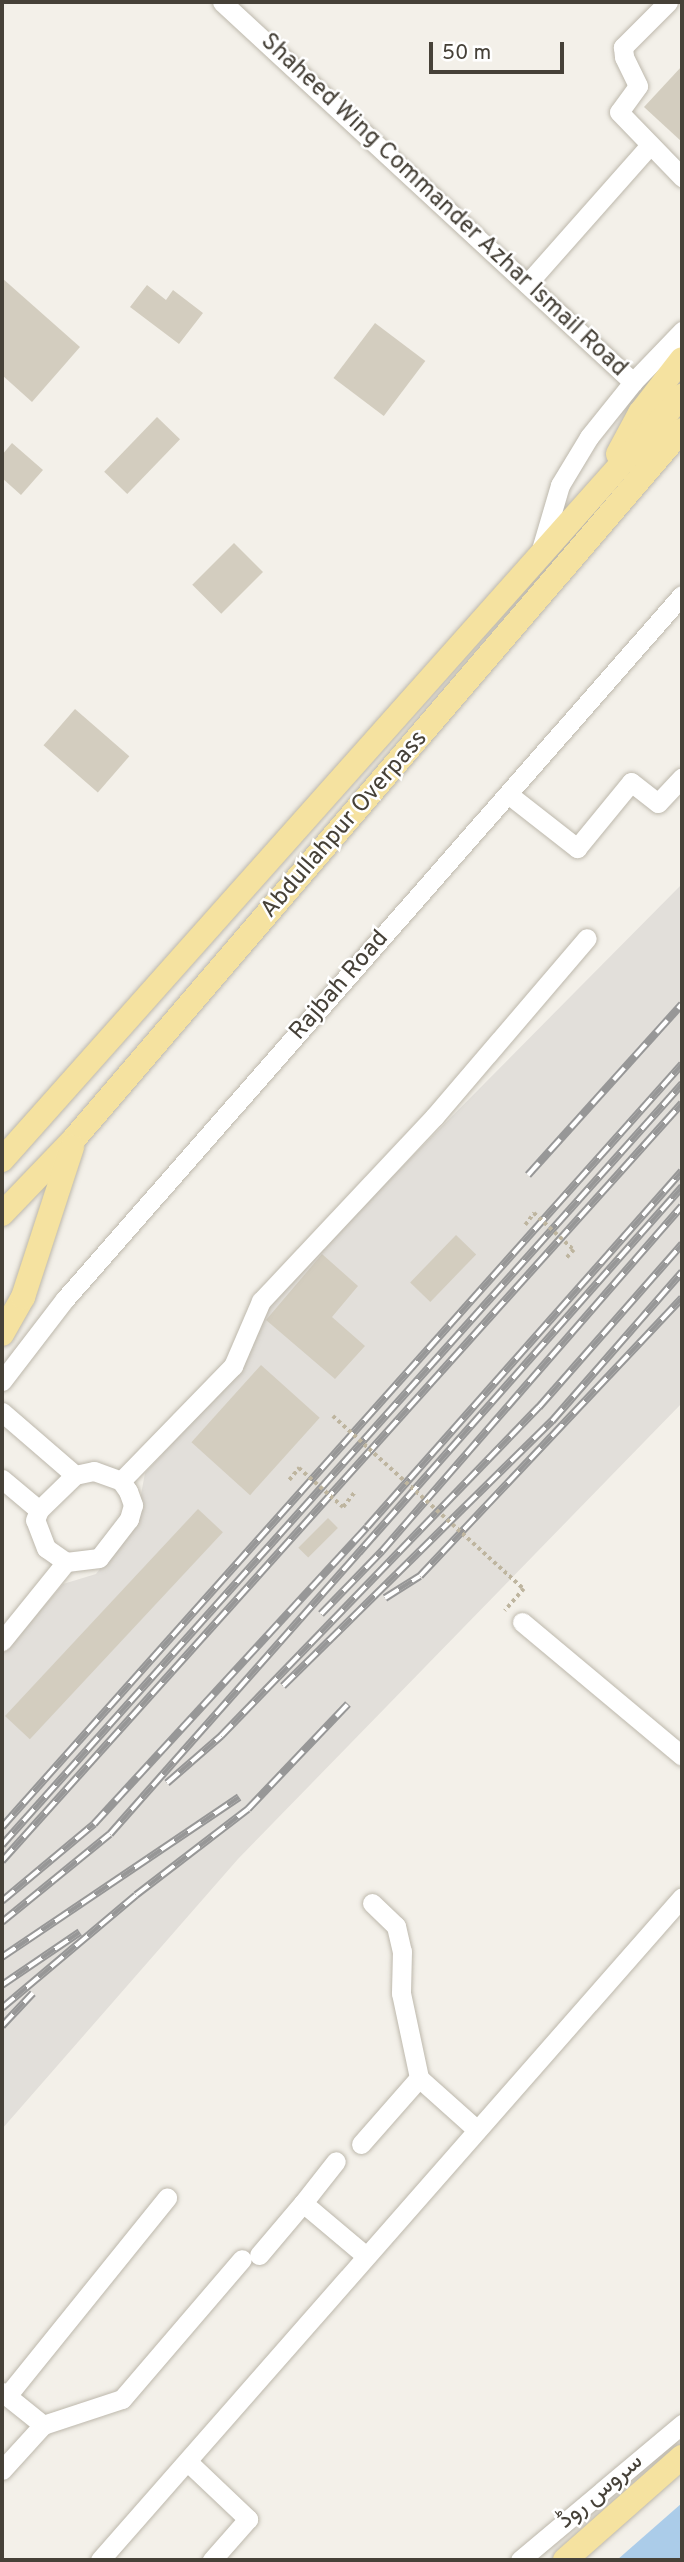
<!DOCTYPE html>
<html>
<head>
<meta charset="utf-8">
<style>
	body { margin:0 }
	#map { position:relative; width:684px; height:2562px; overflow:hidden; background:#f3f0e9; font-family:Overpass,Vazirmatn,sans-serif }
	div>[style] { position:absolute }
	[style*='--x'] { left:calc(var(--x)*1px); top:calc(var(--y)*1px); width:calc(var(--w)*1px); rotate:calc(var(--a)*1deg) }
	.industrial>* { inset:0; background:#e2dfda }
	.water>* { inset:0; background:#abcce9 }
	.building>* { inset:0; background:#d3cdbf; transform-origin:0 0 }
	.roads { filter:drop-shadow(0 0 2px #bdb8ac) drop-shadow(0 0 2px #bdb8ac) }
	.minor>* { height:19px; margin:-9.5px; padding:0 9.5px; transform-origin:9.5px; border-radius:9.5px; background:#fff }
	.major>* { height:24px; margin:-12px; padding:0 12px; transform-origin:12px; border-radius:12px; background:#f5e2a0 }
	.rail>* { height:8px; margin-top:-4px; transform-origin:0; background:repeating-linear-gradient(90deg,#fff 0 16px,#979797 0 32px); box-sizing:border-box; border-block:2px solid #979797 }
	.path-bridge>* { height:3.5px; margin-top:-1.75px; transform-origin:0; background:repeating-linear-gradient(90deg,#beb59f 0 3.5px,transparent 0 7px) }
	span { translate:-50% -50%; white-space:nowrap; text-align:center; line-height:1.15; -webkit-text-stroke:5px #fff; paint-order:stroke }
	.street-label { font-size:24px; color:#464138 }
	.frame { position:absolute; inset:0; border:4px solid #464138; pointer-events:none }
	.scale { position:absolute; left:429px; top:42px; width:135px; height:32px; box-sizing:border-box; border:4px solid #464138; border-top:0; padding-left:9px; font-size:21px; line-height:24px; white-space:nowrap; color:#464138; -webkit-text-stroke:5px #fff; paint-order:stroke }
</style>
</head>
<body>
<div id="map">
	<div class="industrial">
		<div style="clip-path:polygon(682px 884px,682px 1403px,238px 1859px,2px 2129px,2px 1655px,63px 1584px,96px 1574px,136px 1521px,145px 1473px,237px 1373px,262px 1308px)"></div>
	</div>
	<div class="water">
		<div style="clip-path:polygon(682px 2503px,682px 2560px,617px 2560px)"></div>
	</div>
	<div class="building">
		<div style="clip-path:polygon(682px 66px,682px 142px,644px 107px)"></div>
		<div style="clip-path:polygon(2px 278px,80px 347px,32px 402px,2px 375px)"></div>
		<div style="clip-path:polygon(147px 285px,166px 300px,173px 290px,203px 313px,179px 344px,130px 307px)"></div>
		<div style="left:375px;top:323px;width:63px;height:69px;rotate:37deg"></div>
		<div style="left:157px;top:417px;width:32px;height:76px;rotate:44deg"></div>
		<div style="clip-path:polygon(12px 443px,43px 470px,21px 495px,2px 478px,2px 455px)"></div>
		<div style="left:234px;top:543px;width:41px;height:59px;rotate:45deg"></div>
		<div style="left:75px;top:709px;width:72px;height:48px;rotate:41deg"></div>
		<div style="left:456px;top:1235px;width:28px;height:66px;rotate:44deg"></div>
		<div style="clip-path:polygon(322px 1254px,358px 1286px,332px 1317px,365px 1346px,335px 1379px,266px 1320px)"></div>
		<div style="left:261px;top:1365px;width:79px;height:104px;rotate:42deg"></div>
		<div style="left:198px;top:1509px;width:34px;height:283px;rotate:43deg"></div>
		<div style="left:328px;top:1518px;width:14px;height:42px;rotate:45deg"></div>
	</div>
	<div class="roads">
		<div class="minor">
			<div style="--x:222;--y:2;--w:560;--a:42.76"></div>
			<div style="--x:668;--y:2;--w:64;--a:135"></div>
			<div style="--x:623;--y:47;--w:10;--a:84"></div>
			<div style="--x:624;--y:57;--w:32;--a:64"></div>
			<div style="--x:638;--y:86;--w:32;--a:126"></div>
			<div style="--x:619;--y:112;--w:91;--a:45.9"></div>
			<div style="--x:527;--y:284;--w:184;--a:-48.5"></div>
			<div style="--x:540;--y:553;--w:71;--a:-73.6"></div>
			<div style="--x:560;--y:485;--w:56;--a:-58.9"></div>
			<div style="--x:589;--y:437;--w:70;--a:-51.3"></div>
			<div style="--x:633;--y:382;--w:71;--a:-46.1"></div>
			<div style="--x:508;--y:794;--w:88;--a:38"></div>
			<div style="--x:577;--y:848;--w:85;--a:-50.7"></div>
			<div style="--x:631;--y:782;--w:34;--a:38"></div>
			<div style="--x:658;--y:803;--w:35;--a:-47"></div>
			<div style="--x:2;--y:1381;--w:103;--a:-52.5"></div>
			<div style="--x:65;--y:1299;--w:936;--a:-48.77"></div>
			<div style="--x:2;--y:1412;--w:96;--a:40.8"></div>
			<div style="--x:94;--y:1471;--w:29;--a:20"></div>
			<div style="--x:121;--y:1481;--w:12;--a:55"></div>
			<div style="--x:128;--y:1491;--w:15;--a:70"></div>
			<div style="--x:133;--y:1505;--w:15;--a:106"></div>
			<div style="--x:129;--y:1519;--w:49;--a:127.6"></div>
			<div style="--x:99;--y:1558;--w:33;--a:173"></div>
			<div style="--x:66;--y:1562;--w:24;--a:-145"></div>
			<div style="--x:46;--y:1548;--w:30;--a:-111"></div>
			<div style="--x:35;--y:1520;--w:11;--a:-68"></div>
			<div style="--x:39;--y:1510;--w:50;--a:-44.2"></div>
			<div style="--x:75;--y:1475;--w:19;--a:-12"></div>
			<div style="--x:2;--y:1479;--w:48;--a:40"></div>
			<div style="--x:121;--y:1481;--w:161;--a:-45.8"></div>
			<div style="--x:233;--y:1366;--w:71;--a:-66.7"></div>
			<div style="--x:261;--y:1301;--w:253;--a:-46.8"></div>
			<div style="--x:434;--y:1117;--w:235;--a:-49.5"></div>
			<div style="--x:522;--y:1622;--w:209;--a:39.9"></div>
			<div style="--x:2;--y:1641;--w:102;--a:-51"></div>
			<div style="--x:372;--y:1903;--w:33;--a:44"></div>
			<div style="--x:396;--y:1926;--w:26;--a:77"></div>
			<div style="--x:402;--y:1951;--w:42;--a:91.4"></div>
			<div style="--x:401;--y:1993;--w:87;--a:78"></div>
			<div style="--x:419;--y:2078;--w:76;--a:41.8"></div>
			<div style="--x:361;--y:2144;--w:88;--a:-48.7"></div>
			<div style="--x:303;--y:2203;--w:53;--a:-51.8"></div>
			<div style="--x:259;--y:2255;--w:68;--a:-49.8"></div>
			<div style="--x:303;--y:2203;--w:82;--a:40.1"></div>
			<div style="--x:2;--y:2392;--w:53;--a:38.8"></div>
			<div style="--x:7;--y:2396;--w:255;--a:-51.1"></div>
			<div style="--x:188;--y:2462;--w:83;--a:43.5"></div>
			<div style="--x:248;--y:2519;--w:55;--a:131.3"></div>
			<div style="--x:2;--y:2470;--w:61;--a:-47.7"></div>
			<div style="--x:43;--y:2425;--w:83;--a:-18.2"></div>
			<div style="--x:122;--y:2399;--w:184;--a:-49.4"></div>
			<div style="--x:100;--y:2560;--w:882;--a:-48.72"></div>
			<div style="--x:520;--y:2560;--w:212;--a:-40"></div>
		</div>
		<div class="major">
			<div style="--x:618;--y:454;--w:47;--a:-61.8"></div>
			<div style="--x:640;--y:413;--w:68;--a:-52.1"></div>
			<div style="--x:2;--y:1160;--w:1023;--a:-48.33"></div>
			<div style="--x:2;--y:1214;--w:104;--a:-46.2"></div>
			<div style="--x:74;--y:1139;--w:934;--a:-49.39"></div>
			<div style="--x:2;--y:1334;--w:43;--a:-60.4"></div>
			<div style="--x:23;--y:1297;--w:158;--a:-71.9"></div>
			<div style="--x:565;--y:2560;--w:156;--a:-41.4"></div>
		</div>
	</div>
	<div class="rail">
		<div style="--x:528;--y:1175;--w:230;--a:-48"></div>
		<div style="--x:385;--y:1598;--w:41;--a:-32.2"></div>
		<div style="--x:420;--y:1576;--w:382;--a:-46.7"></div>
		<div style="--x:321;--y:1614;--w:88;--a:-45.9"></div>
		<div style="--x:382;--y:1551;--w:457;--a:-49"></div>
		<div style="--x:283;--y:1686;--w:378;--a:-44.6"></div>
		<div style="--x:552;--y:1421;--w:198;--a:-48.9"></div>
		<div style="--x:167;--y:1783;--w:72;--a:-41"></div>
		<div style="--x:221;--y:1736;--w:458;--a:-46"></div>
		<div style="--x:539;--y:1407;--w:217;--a:-48.7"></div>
		<div style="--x:2;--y:1827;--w:1022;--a:-48.29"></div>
		<div style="--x:2;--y:1845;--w:1021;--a:-48.22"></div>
		<div style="--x:2;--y:1861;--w:1018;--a:-48.1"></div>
		<div style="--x:2;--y:1901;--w:120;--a:-39.9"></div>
		<div style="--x:94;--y:1824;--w:403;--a:-47.4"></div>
		<div style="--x:367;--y:1527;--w:475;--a:-48.5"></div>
		<div style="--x:2;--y:1922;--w:139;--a:-39.2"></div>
		<div style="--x:110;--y:1834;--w:864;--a:-48.52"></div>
		<div style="--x:2;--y:1957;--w:286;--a:-34"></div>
		<div style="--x:2;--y:1985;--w:94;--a:-34.2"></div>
		<div style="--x:2;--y:2008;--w:175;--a:-40.1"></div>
		<div style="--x:136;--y:1895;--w:141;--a:-37.5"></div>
		<div style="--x:248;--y:1809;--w:145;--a:-46.4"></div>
		<div style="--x:2;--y:2026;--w:45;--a:-46.8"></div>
	</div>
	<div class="path-bridge">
		<div style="--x:525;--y:1225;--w:15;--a:-53"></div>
		<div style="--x:534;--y:1213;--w:54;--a:42.8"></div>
		<div style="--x:574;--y:1250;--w:13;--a:132"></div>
		<div style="--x:333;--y:1416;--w:258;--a:42.2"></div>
		<div style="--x:524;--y:1589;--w:29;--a:131"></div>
		<div style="--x:289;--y:1480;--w:16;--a:-50"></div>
		<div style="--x:299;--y:1468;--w:59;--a:41.6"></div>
		<div style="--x:343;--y:1507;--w:18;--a:-52"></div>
	</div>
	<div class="street-label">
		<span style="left:443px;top:206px;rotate:43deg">Shaheed Wing Commander Azhar Ismail Road</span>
		<span style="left:345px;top:825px;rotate:-49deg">Abdullahpur Overpass</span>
		<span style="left:340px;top:986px;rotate:-49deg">Rajbah Road</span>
		<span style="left:601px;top:2492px;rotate:-40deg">سروس روڈ</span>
	</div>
	<div class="frame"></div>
	<div class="scale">50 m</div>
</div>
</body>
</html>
